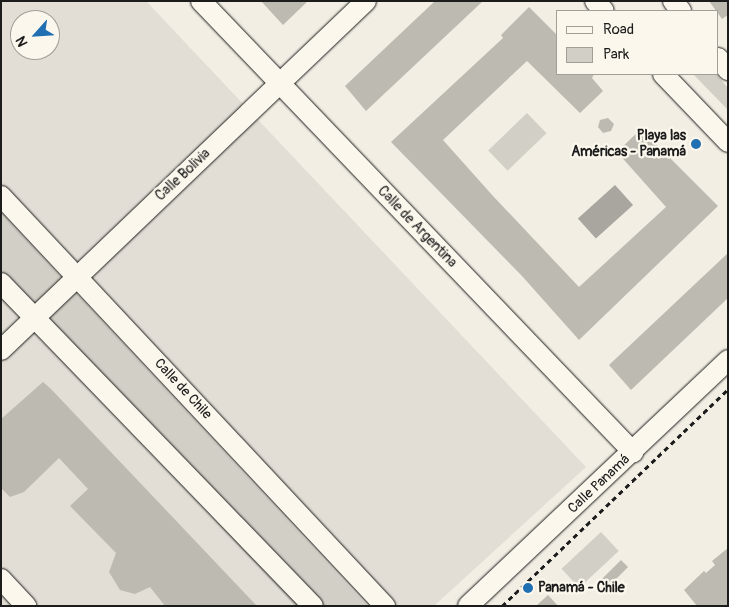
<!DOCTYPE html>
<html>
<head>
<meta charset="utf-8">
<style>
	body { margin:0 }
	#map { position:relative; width:729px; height:607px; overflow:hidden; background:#f2eee4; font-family:Pangolin,sans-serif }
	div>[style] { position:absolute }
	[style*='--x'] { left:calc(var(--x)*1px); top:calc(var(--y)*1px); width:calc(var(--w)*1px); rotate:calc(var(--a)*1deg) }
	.built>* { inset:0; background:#e2ded5 }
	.green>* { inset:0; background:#d2cfc6; transform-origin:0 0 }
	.water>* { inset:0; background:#a9a6a0; transform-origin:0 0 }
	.building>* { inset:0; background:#bdbab1; transform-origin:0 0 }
	.path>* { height:3px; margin-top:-1.5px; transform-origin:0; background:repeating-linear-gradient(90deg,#1c1c1c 0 5px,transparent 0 9px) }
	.roads { filter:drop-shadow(0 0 1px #1c1c1c) drop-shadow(0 0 1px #1c1c1c) }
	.minor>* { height:20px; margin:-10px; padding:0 10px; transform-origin:10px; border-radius:10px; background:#fbf7ec }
	.dots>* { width:14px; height:14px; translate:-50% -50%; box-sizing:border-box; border:2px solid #fbf7ec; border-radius:50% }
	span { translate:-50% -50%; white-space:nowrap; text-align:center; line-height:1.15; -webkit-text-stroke:4.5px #fbf7ec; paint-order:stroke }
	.poi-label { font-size:14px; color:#1c1c1c; font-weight:700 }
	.right { translate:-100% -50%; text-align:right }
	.left { translate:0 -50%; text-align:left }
	.street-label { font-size:14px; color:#1c1c1c }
	.frame { position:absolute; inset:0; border:2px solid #1c1c1c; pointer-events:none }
	.legend { position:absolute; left:556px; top:10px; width:162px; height:65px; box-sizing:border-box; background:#fbf7ec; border:1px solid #a29f99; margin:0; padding:6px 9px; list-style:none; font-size:15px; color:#1c1c1c }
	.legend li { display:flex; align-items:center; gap:10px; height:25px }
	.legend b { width:25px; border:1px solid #a29f99 }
	.north { position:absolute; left:10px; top:10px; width:50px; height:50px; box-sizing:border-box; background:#fbf7ec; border:1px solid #a29f99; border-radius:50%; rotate:244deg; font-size:14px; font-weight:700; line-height:20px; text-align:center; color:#1c1c1c }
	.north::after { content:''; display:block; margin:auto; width:18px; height:22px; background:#1f6fb2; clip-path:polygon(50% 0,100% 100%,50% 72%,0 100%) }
</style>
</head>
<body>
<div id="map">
	<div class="built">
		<div style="clip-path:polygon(evenodd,1px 1px,146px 1px,586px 467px,434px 606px,1px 606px,1px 1px,20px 20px,50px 20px,50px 50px,20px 50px,20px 20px)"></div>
	</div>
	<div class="green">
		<div style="clip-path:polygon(693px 74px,716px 74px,728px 88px,728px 110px)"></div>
		<div style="left:527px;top:113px;width:28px;height:54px;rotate:46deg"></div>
		<div style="left:1px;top:213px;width:541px;height:53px;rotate:47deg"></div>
		<div style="left:601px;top:532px;width:26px;height:54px;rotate:47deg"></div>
	</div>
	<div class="water">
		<div style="left:615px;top:185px;width:27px;height:50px;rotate:48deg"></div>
	</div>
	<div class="building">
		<div style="clip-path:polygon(261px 1px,308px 1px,283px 25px)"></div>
		<div style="clip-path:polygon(435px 1px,483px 1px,366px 111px,345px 86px)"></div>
		<div style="clip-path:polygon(709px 1px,728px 1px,728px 15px,722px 19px)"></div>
		<div style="clip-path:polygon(529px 7px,557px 35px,558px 74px,594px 74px,592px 78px,603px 91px,580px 113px,527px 61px,443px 140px,493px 196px,579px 287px,666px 207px,617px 152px,641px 129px,718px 206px,579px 340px,522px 276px,391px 142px,503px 38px,501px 35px)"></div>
		<div style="clip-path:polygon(608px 118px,614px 124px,611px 131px,603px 133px,598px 127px,600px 120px)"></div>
		<div style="clip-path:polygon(728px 253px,728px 298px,631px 390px,609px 365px)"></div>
		<div style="clip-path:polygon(43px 382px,51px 389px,257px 606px,165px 606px,150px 587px,135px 594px,120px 590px,109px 572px,116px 553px,70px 506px,88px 489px,59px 458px,24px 492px,10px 497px,1px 488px,1px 419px)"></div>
		<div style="clip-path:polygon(728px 548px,728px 606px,697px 606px,684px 590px,704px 571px,706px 573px,715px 565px,712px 561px)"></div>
		<div style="left:621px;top:560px;width:10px;height:33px;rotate:45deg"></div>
		<div style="clip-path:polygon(548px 595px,558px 606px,536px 606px)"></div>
	</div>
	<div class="path">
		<div style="--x:502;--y:606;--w:313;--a:-43.8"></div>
	</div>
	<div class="roads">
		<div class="minor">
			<div style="--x:201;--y:1;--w:625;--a:46.23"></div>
			<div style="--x:595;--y:1;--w:13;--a:48"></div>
			<div style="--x:673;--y:1;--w:13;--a:51"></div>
			<div style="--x:718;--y:58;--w:16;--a:50"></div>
			<div style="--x:663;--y:74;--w:94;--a:46.3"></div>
			<div style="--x:1;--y:196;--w:562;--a:46.88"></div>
			<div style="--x:1;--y:283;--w:449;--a:46"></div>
			<div style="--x:1;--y:350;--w:505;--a:-43.72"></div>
			<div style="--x:1;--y:579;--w:37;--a:47"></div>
			<div style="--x:468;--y:606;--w:358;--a:-43.4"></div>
		</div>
	</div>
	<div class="dots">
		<div style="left:696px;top:144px;background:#1f6fb2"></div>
		<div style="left:528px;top:588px;background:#1f6fb2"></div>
	</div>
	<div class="poi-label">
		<span class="right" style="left:686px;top:144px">Playa las<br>Américas - Panamá</span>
		<span class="left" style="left:538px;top:588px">Panamá - Chile</span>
	</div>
	<div class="street-label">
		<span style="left:183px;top:175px;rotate:-43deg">Calle Bolivia</span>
		<span style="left:417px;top:227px;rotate:46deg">Calle de Argentina</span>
		<span style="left:183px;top:389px;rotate:47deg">Calle de Chile</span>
		<span style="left:599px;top:484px;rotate:-43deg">Calle Panamá</span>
	</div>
	<div class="frame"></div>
	<ul class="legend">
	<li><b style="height:6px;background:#fbf7ec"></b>Road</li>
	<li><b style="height:14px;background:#d2cfc6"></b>Park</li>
	</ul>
	<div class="north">N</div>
</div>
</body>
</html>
